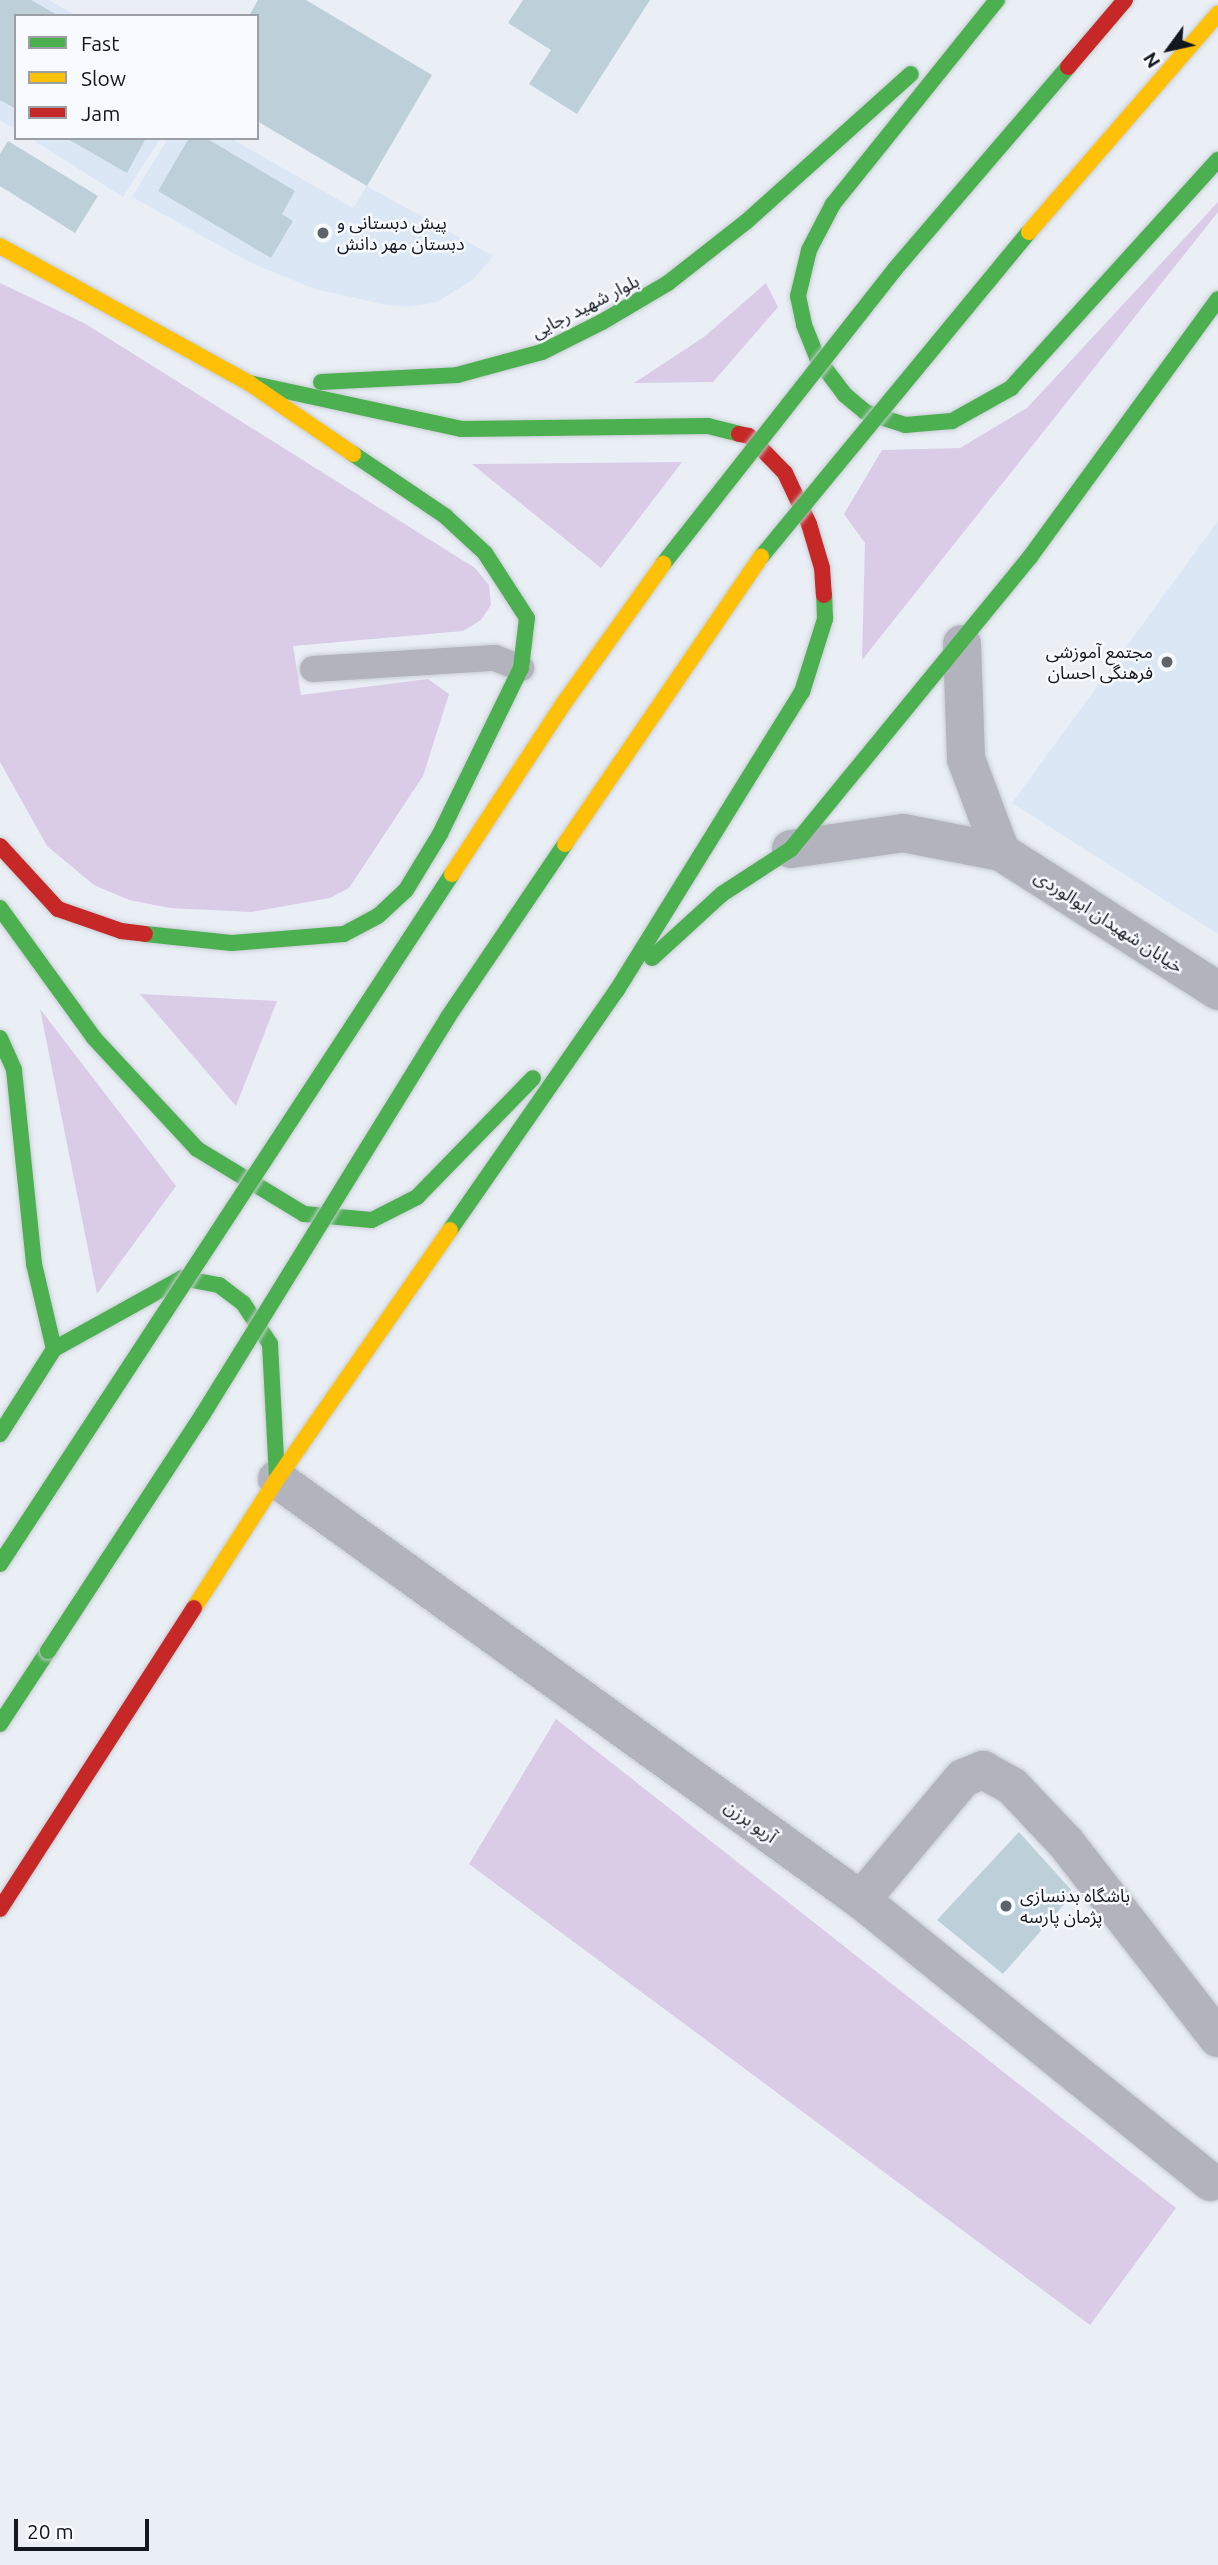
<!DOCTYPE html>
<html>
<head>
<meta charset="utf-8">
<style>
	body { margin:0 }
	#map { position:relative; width:1218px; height:2565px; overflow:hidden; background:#eaeff6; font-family:Ubuntu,"Noto Sans Arabic",sans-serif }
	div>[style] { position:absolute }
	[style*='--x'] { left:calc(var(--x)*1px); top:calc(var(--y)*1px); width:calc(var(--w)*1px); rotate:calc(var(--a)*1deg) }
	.built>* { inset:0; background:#dce7f6 }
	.green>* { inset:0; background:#dacbe7 }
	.building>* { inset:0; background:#bdd0da }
	.roads { filter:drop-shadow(0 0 2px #c8cdd3) drop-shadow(0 0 2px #c8cdd3) }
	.lane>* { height:26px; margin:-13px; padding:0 13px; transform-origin:13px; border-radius:13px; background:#b2b3bd }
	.street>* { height:38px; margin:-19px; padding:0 19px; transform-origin:19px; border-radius:19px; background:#b2b3bd }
	.fast>* { height:16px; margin:-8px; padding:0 8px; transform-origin:8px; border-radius:8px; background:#4caf50 }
	.slow>* { height:16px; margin:-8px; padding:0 8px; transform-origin:8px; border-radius:8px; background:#ffc107 }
	.jam>* { height:16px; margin:-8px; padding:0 8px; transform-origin:8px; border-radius:8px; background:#c62828 }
	.bridges { filter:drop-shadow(0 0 2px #c8cdd3) drop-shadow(0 0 2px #c8cdd3) }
	.fast-bridge>* { height:16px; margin:-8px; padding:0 8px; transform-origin:8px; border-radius:8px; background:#4caf50 }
	.slow-bridge>* { height:16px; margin:-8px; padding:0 8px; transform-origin:8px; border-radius:8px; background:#ffc107 }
	.jam-bridge>* { height:16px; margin:-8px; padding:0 8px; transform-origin:8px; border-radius:8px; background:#c62828 }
	.dots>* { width:19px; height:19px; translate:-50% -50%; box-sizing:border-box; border:4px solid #f7faff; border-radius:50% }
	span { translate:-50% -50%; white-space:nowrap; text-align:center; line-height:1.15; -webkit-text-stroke:5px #f7faff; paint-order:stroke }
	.poi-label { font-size:18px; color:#131820 }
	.left { translate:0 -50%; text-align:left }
	.right { translate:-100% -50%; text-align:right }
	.street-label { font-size:18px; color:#131820 }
	.legend { position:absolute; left:14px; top:14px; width:245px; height:126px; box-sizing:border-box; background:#f7faff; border:2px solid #9ca0a6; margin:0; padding:9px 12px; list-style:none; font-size:21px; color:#131820 }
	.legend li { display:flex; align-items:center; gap:14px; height:35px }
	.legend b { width:35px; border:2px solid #9ca0a6 }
	.north { position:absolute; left:1134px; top:14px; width:70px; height:70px; -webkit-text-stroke:5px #f7faff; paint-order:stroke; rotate:237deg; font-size:19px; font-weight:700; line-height:28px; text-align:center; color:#131820 }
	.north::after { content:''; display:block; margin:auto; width:24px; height:32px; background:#131820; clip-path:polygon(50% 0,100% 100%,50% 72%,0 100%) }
	.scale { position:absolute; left:14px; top:2519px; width:135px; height:32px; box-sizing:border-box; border:4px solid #131820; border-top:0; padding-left:9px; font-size:21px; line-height:24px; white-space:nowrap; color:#131820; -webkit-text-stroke:5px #f7faff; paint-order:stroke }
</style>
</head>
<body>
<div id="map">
	<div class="built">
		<div style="clip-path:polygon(0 0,49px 0,77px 16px,16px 16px,16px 130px,0 120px)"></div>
		<div style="clip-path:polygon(30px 138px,161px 138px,123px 197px)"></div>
		<div style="clip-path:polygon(168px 138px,230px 138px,353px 208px,367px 186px,493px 256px,474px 279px,437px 302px,409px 307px,382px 304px,315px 289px,251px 263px,132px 197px)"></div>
		<div style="clip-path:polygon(1218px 521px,1218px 934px,1012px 803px)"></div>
	</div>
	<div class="green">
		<div style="clip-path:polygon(1218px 202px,1218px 212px,862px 660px,865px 543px,844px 514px,882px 450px,960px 448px,1027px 408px)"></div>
		<div style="clip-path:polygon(0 283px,84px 323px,475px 568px,489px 585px,491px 605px,481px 620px,463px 631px,293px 646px,301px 695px,428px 679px,449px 694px,423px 776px,349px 888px,330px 898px,251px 912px,170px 908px,129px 900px,94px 885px,47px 846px,0 762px)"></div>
		<div style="clip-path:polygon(766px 283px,778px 307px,713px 382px,634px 383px,704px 337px)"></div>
		<div style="clip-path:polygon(682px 462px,601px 568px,472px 464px)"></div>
		<div style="clip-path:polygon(140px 994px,277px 1001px,236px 1106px)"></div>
		<div style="clip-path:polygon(40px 1009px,176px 1186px,97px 1294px)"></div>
		<div style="clip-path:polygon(556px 1719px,1176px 2208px,1090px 2325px,469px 1864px)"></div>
	</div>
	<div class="building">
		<div style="clip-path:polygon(0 0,31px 0,59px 16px,16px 16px,16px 109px,0 100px)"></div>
		<div style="clip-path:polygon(258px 0,306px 0,432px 75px,367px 186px,257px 121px,257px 16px,249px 16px)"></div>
		<div style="clip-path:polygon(523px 0,650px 0,577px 114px,529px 84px,551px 50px,508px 23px)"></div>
		<div style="clip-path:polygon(66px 138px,146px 138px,127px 173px)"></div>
		<div style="clip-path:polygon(189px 138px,206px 138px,295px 191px,282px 214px,293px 221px,271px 258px,158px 191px)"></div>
		<div style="clip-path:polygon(8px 141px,98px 196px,75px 233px,0 186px,0 154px)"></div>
		<div style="clip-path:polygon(1019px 1832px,1074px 1893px,1003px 1974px,937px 1920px)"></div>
	</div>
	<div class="roads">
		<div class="lane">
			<div style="--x:313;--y:669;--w:182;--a:-3.5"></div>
			<div style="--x:495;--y:658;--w:28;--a:21"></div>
		</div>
		<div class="street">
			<div style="--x:962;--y:644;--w:115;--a:88"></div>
			<div style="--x:966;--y:759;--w:99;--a:69.4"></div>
			<div style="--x:791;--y:849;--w:113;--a:-8.1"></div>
			<div style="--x:903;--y:833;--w:100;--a:11"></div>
			<div style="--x:1001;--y:852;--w:258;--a:32.6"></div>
			<div style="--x:277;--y:1479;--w:720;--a:35.79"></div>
			<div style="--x:861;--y:1900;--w:449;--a:38.9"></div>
			<div style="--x:861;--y:1900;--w:159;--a:-50.1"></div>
			<div style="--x:963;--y:1778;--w:22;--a:-22"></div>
			<div style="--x:983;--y:1770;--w:33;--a:29"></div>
			<div style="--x:1012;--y:1786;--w:79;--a:46.5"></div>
			<div style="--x:1066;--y:1843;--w:247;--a:52.1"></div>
		</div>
		<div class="fast">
			<div style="--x:997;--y:0;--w:262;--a:128.8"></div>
			<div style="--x:833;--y:204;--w:52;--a:117.6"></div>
			<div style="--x:809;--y:250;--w:47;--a:103.4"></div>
			<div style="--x:798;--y:296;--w:30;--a:78"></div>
			<div style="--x:804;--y:325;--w:35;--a:68"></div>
			<div style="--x:817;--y:358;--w:46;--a:52.9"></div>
			<div style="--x:845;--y:395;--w:26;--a:40"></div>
			<div style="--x:865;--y:412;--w:42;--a:18"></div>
			<div style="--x:905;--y:425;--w:47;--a:-4.9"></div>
			<div style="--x:952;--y:421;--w:68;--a:-29.2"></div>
			<div style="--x:1011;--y:388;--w:308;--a:-47.8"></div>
			<div style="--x:321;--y:382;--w:136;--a:-2.9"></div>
			<div style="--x:457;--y:375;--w:88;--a:-15.1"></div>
			<div style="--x:542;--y:352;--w:67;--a:-26.6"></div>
			<div style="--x:602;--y:322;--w:77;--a:-30.6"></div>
			<div style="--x:668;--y:283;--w:100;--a:-38.1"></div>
			<div style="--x:747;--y:221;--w:220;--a:-41.9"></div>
			<div style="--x:249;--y:383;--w:217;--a:12.2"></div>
			<div style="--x:461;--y:429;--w:247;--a:-0.7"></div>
			<div style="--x:708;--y:426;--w:32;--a:14"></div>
			<div style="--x:0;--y:908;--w:160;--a:54.1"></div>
			<div style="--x:94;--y:1038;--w:151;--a:47.1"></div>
			<div style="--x:197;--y:1149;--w:125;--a:31.3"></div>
			<div style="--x:304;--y:1214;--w:68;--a:5"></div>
			<div style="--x:372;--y:1220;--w:51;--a:-27.1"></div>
			<div style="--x:417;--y:1197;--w:166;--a:-45.7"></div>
			<div style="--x:145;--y:934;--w:87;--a:5.9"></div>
			<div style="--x:232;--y:943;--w:112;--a:-4.6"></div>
			<div style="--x:344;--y:934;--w:38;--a:-28"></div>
			<div style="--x:378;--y:916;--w:38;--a:-43"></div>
			<div style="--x:406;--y:890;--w:66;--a:-58.7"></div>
			<div style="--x:440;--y:834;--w:185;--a:-64"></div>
			<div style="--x:521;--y:668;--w:50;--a:-83.2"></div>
			<div style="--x:527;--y:618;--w:77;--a:-122.9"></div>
			<div style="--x:485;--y:553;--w:54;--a:-137.2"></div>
			<div style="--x:445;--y:516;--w:111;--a:-146"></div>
			<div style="--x:652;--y:958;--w:95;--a:-42.4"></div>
			<div style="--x:722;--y:894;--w:82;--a:-33.1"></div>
			<div style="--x:791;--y:849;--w:377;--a:-50.7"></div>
			<div style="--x:1030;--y:557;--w:319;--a:-53.9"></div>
			<div style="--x:0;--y:1038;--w:35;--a:66"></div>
			<div style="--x:14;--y:1070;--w:195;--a:84.1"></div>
			<div style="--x:34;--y:1264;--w:87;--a:76.8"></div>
			<div style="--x:54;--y:1349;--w:101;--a:122.4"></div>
			<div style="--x:450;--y:1230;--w:292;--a:-55.2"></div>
			<div style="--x:617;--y:990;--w:351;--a:-58.2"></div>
			<div style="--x:802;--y:692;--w:77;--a:-72.5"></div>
			<div style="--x:825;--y:619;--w:24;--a:-92"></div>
			<div style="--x:54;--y:1349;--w:146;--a:-29"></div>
			<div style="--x:182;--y:1278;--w:38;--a:11"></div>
			<div style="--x:219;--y:1285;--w:30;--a:37"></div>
			<div style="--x:243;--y:1303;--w:49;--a:56.6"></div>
			<div style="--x:270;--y:1344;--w:135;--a:87"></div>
			<div style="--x:0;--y:1724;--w:87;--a:-56.7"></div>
		</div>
		<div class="slow">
			<div style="--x:0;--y:246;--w:284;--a:28.8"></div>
			<div style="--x:249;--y:383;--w:126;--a:34.3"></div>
			<div style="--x:194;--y:1608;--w:153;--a:-57.2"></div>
			<div style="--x:277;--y:1479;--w:303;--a:-55.2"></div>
		</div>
		<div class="jam">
			<div style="--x:739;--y:434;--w:10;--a:11"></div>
			<div style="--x:749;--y:436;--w:52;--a:45.8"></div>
			<div style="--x:785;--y:473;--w:56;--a:64.8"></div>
			<div style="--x:809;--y:524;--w:46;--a:73.5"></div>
			<div style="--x:822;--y:568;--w:27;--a:86"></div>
			<div style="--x:0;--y:846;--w:86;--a:47.4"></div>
			<div style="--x:58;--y:909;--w:67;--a:19.2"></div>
			<div style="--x:121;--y:931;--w:24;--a:7"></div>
			<div style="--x:0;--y:1909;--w:358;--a:-57.2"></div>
		</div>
	</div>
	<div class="bridges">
		<div class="fast-bridge">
			<div style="--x:761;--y:557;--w:421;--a:-50.5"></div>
			<div style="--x:663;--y:564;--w:375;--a:-51.8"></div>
			<div style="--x:895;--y:269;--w:266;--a:-49.4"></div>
			<div style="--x:0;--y:1564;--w:825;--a:-56.77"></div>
			<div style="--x:48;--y:1651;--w:283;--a:-56.8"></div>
			<div style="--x:203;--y:1414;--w:467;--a:-58.3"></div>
			<div style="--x:448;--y:1017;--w:209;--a:-55.9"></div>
		</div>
		<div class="slow-bridge">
			<div style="--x:1029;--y:232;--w:289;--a:-49.1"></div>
			<div style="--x:565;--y:844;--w:348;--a:-55.7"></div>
			<div style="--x:452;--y:874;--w:204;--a:-56.8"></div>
			<div style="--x:564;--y:703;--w:171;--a:-54.5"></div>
		</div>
		<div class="jam-bridge">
			<div style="--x:1068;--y:67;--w:88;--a:-49.6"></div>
		</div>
	</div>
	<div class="dots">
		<div style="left:323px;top:233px;background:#5e636b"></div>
		<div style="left:1167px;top:662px;background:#5e636b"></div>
		<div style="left:1006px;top:1906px;background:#5e636b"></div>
	</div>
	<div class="poi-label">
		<span class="left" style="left:337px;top:233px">پیش دبستانی و<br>دبستان مهر دانش</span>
		<span class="right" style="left:1153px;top:662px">مجتمع آموزشی<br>فرهنگی احسان</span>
		<span class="left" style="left:1020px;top:1906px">باشگاه بدنسازی<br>پژمان پارسه</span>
	</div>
	<div class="street-label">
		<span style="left:585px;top:306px;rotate:-27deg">بلوار شهید رجایی</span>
		<span style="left:1109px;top:921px;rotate:33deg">خیابان شهیدان ابوالوردی</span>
		<span style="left:751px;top:1821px;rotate:36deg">آریو برزن</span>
	</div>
	<ul class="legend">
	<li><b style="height:9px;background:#4caf50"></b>Fast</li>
	<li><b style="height:9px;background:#ffc107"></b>Slow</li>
	<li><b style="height:9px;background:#c62828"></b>Jam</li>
	</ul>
	<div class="north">N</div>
	<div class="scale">20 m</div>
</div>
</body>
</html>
